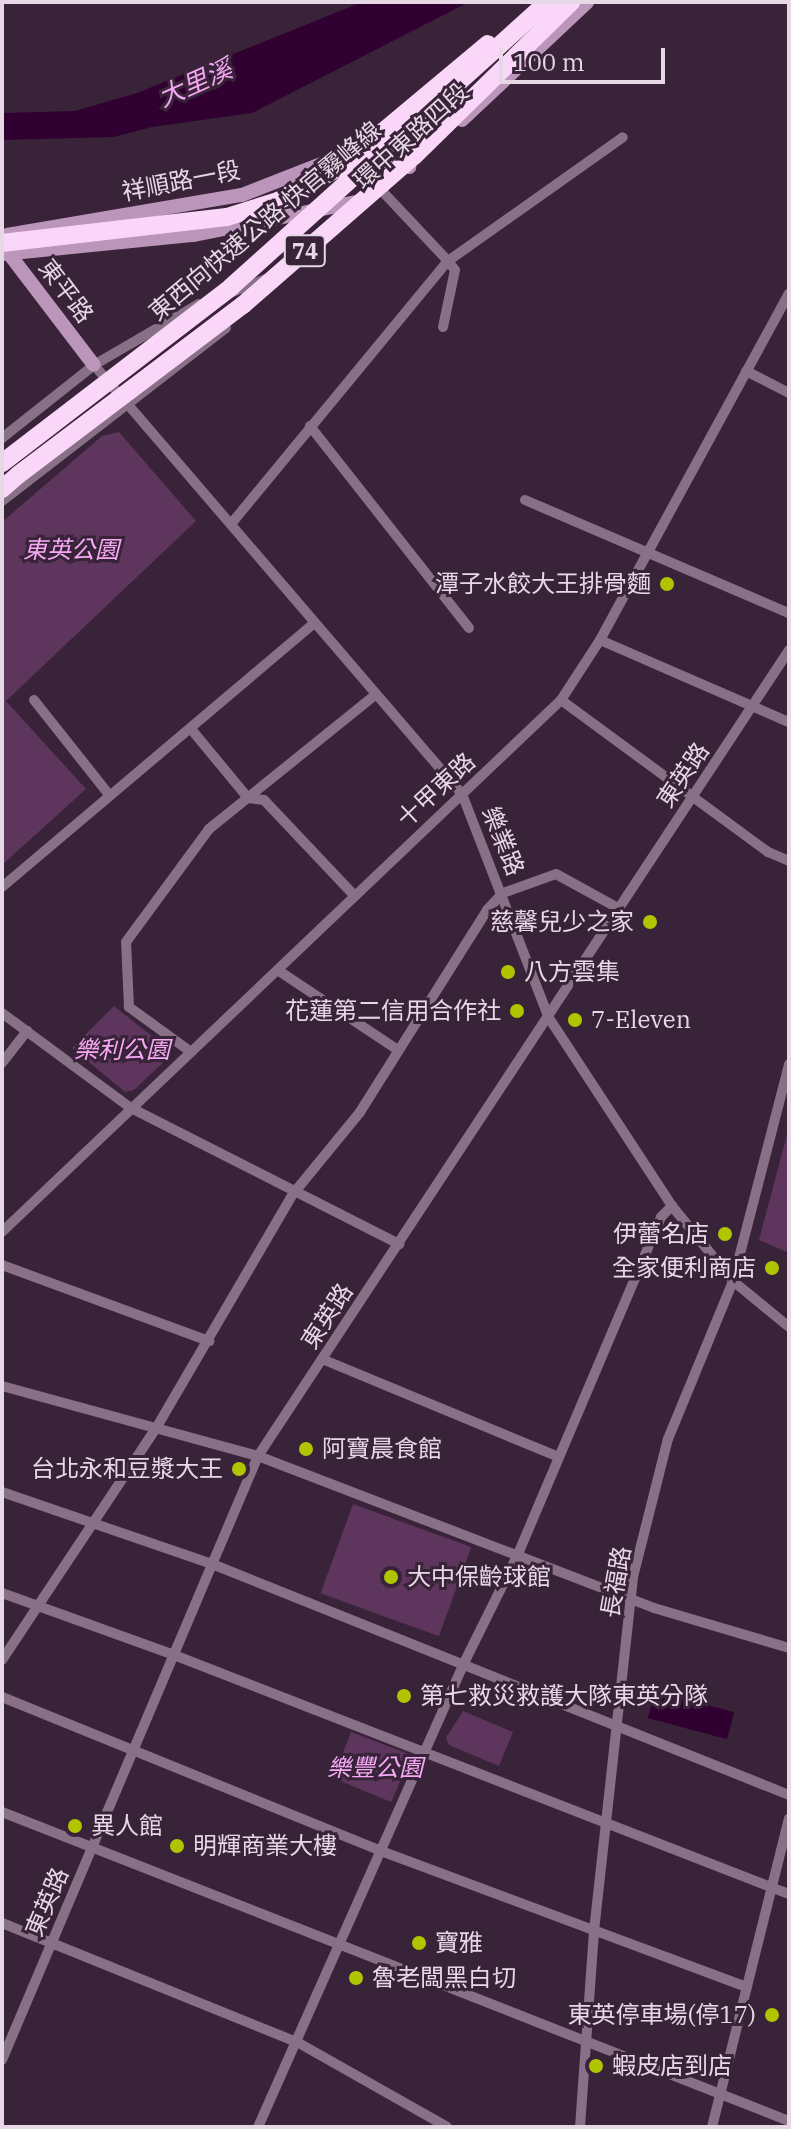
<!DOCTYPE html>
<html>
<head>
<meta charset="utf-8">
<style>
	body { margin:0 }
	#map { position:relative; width:791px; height:2129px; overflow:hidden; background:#392339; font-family:"IBM Plex Serif","Noto Sans TC",serif }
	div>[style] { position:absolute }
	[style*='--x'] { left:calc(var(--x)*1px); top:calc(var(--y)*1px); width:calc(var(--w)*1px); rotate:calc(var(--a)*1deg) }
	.green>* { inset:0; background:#5d355d; transform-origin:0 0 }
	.water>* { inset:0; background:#300031; transform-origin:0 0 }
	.street>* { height:10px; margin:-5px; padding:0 5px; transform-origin:5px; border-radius:5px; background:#887087 }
	.secondary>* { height:14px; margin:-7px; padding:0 7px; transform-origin:7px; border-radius:7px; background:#bc95bb }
	.highway>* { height:18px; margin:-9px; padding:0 9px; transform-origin:9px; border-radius:9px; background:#fad6f9 }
	.highway-bridge>* { height:18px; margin:-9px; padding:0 9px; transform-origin:9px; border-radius:9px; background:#fad6f9 }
	.dots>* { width:22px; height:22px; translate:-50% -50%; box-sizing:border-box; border:4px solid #392339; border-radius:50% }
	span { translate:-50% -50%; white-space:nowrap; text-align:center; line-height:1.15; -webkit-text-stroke:6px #392339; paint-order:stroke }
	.shield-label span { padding:2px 6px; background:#392339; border:2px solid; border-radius:6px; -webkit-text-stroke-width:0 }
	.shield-label { font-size:22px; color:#e6d8e5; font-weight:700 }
	.street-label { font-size:24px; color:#e6d8e5 }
	.park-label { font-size:24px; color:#f6aaf5; font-style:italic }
	.poi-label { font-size:24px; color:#e6d8e5 }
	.right { translate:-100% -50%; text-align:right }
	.left { translate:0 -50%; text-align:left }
	.water-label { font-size:26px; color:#f2a6f1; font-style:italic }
	.frame { position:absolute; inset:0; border:4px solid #e6d8e5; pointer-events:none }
	.scale { position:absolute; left:499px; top:48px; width:166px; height:36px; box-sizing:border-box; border:4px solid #e6d8e5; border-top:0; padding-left:10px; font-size:24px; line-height:28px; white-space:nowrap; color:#e6d8e5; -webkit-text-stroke:6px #392339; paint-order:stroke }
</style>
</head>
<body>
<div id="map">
	<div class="green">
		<div style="clip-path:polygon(119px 432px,196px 521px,6px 701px,86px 789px,2px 865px,2px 522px,102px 436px)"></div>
		<div style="clip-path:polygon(114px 1006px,167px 1048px,168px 1058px,134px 1090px,125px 1092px,72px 1048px)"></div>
		<div style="clip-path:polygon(789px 1127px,789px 1253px,759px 1240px)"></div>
		<div style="left:353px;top:1504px;width:126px;height:95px;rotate:20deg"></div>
		<div style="clip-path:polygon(463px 1711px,513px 1732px,499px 1766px,449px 1745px,446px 1738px)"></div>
		<div style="clip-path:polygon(351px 1732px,406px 1753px,410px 1759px,391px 1802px,333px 1778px)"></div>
	</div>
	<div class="water">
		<div style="clip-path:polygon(362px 2px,469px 2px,252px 113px,152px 127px,114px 137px,2px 140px,2px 113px,75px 111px,137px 93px)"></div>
		<div style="left:655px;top:1691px;width:82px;height:28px;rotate:15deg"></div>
	</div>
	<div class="street">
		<div style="--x:232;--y:292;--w:36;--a:-21"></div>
		<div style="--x:443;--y:327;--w:58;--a:-78.1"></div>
		<div style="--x:455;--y:270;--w:11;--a:-128"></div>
		<div style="--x:448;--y:261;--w:214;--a:-35.3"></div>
		<div style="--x:94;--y:365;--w:565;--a:49.38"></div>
		<div style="--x:462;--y:794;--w:240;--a:68.8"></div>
		<div style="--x:549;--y:1018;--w:225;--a:56.8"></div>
		<div style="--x:672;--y:1206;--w:97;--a:50.9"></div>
		<div style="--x:733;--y:1281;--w:72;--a:39.4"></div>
		<div style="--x:746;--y:371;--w:48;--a:27.1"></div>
		<div style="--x:310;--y:426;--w:257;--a:51.8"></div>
		<div style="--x:2;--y:438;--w:117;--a:-38.4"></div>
		<div style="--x:94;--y:365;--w:121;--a:-30.2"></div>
		<div style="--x:525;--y:500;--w:287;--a:23.2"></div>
		<div style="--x:2;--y:501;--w:283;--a:-37.7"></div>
		<div style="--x:231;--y:524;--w:341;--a:-50.5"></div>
		<div style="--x:448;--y:261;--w:96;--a:-133.3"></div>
		<div style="--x:600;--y:640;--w:206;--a:23.5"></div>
		<div style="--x:34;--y:700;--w:122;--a:51.6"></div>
		<div style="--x:561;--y:700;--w:257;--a:36.3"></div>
		<div style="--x:768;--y:852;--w:23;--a:23"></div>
		<div style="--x:191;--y:729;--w:89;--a:50.4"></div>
		<div style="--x:248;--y:798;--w:16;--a:7"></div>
		<div style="--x:264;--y:800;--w:129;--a:46.6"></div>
		<div style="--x:2;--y:887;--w:407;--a:-40.2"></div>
		<div style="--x:279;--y:971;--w:143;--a:33.6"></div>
		<div style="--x:2;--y:1013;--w:160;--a:36.4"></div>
		<div style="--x:131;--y:1108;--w:301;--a:26.9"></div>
		<div style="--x:191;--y:1052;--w:77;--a:-144"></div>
		<div style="--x:129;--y:1007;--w:65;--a:-92.6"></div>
		<div style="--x:126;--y:942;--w:140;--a:-53.7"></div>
		<div style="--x:209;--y:829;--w:212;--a:-38.9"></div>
		<div style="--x:2;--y:1063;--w:41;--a:-52"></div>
		<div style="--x:2;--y:1232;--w:772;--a:-43.58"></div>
		<div style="--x:561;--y:700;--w:72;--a:-57"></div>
		<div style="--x:600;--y:640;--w:395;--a:-61.4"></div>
		<div style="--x:2;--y:1265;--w:221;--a:20.2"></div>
		<div style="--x:322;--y:1359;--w:256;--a:22.5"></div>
		<div style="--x:2;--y:1386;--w:265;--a:15.3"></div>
		<div style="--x:258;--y:1456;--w:424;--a:21"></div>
		<div style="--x:654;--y:1608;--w:141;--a:16.5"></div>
		<div style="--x:2;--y:1492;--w:222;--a:18.9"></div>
		<div style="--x:212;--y:1564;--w:622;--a:21.82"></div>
		<div style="--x:2;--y:1593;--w:183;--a:19.8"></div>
		<div style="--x:174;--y:1655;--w:660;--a:21.24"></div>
		<div style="--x:2;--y:1660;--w:276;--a:-56.4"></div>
		<div style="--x:155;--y:1430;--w:273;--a:-59.7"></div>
		<div style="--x:293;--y:1194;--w:106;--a:-50.7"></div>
		<div style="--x:360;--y:1112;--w:239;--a:-57.8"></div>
		<div style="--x:487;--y:910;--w:23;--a:-47"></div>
		<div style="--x:503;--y:893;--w:56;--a:-19.7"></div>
		<div style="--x:556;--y:874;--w:71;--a:28.7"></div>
		<div style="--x:2;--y:1697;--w:409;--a:22.1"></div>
		<div style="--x:381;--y:1851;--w:390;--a:20.4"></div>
		<div style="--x:2;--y:1812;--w:845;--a:21.44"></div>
		<div style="--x:2;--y:1923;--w:318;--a:22"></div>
		<div style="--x:297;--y:2042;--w:172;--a:29.5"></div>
		<div style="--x:2;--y:2060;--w:656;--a:-67.03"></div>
		<div style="--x:258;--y:1456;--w:965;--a:-56.62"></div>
		<div style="--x:258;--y:2127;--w:508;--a:-66.06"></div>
		<div style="--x:464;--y:1663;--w:122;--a:-63.6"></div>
		<div style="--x:518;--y:1554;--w:366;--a:-67"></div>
		<div style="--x:661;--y:1217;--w:16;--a:-45"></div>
		<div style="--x:580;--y:2127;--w:196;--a:-85.9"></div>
		<div style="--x:594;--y:1931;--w:356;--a:-83.7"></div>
		<div style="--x:633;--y:1577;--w:142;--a:-75.8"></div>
		<div style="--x:668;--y:1439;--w:171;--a:-67.6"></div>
		<div style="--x:733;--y:1281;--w:224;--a:-75.5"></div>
		<div style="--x:712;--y:2127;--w:318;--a:-76"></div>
	</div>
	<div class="secondary">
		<div style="--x:462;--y:120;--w:172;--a:-43.3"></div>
		<div style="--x:7;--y:235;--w:238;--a:-9.7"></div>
		<div style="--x:242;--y:195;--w:115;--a:-21.4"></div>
		<div style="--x:349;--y:153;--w:62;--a:13.1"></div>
		<div style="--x:7;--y:251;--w:143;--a:52.7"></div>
		<div style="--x:2;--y:254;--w:193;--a:-5.7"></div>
		<div style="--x:194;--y:235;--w:170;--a:-11.5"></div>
	</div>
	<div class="highway">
		<div style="--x:2;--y:243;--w:226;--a:-6.6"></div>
		<div style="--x:2;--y:489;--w:21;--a:-41"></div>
	</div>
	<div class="highway-bridge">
		<div style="--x:227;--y:217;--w:53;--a:-17.4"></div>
		<div style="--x:278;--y:201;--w:73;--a:-28.7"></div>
		<div style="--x:342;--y:166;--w:190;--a:-39.9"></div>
		<div style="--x:2;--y:463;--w:289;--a:-37.5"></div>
		<div style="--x:231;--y:287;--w:426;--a:-42"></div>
		<div style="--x:18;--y:475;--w:282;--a:-37.1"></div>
		<div style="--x:243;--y:305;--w:227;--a:-41.1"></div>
		<div style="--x:414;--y:156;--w:220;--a:-44.4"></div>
	</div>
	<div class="dots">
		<div style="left:667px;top:584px;background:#b0c500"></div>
		<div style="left:650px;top:922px;background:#b0c500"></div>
		<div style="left:508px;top:972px;background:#b0c500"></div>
		<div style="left:517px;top:1011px;background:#b0c500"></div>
		<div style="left:575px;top:1020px;background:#b0c500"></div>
		<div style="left:725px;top:1234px;background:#b0c500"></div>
		<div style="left:772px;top:1268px;background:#b0c500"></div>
		<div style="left:306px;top:1449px;background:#b0c500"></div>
		<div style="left:239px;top:1469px;background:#b0c500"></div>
		<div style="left:391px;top:1577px;background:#b0c500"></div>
		<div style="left:404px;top:1696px;background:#b0c500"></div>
		<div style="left:75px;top:1826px;background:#b0c500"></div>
		<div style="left:177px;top:1846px;background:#b0c500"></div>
		<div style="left:419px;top:1943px;background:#b0c500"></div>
		<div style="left:356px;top:1978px;background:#b0c500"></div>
		<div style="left:772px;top:2015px;background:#b0c500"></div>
		<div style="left:596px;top:2066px;background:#b0c500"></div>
	</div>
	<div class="shield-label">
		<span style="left:305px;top:251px">74</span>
	</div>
	<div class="street-label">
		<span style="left:411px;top:136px;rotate:-42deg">環中東路四段</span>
		<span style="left:181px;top:181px;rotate:-11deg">祥順路一段</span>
		<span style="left:265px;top:221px;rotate:-40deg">東西向快速公路 快官霧峰線</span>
		<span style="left:66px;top:291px;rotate:53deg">東平路</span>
		<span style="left:683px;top:775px;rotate:-56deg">東英路</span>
		<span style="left:436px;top:790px;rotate:-43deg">十甲東路</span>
		<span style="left:503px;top:841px;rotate:68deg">樂業路</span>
		<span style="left:327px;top:1316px;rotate:-57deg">東英路</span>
		<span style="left:616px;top:1582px;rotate:-80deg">長福路</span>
		<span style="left:47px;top:1902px;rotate:-67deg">東英路</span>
	</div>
	<div class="park-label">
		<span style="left:71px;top:550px">東英公園</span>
		<span style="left:122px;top:1050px">樂利公園</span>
		<span style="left:375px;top:1768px">樂豐公園</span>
	</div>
	<div class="poi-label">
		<span class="right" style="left:651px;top:584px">潭子水餃大王排骨麵</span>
		<span class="right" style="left:634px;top:922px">慈馨兒少之家</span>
		<span class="left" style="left:524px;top:972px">八方雲集</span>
		<span class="right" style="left:501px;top:1011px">花蓮第二信用合作社</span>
		<span class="left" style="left:591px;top:1020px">7-Eleven</span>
		<span class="right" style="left:709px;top:1234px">伊蕾名店</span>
		<span class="right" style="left:756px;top:1268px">全家便利商店</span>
		<span class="left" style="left:322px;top:1449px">阿寶晨食館</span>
		<span class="right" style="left:223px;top:1469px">台北永和豆漿大王</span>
		<span class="left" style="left:407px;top:1577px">大中保齡球館</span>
		<span class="left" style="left:420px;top:1696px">第七救災救護大隊東英分隊</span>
		<span class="left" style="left:91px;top:1826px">異人館</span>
		<span class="left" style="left:193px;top:1846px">明輝商業大樓</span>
		<span class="left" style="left:435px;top:1943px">寶雅</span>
		<span class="left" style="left:372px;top:1978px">魯老闆黑白切</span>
		<span class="right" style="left:756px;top:2015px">東英停車場(停17)</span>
		<span class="left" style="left:612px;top:2066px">蝦皮店到店</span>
	</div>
	<div class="water-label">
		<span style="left:195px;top:83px;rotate:-24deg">大里溪</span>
	</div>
	<div class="frame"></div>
	<div class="scale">100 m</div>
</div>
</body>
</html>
